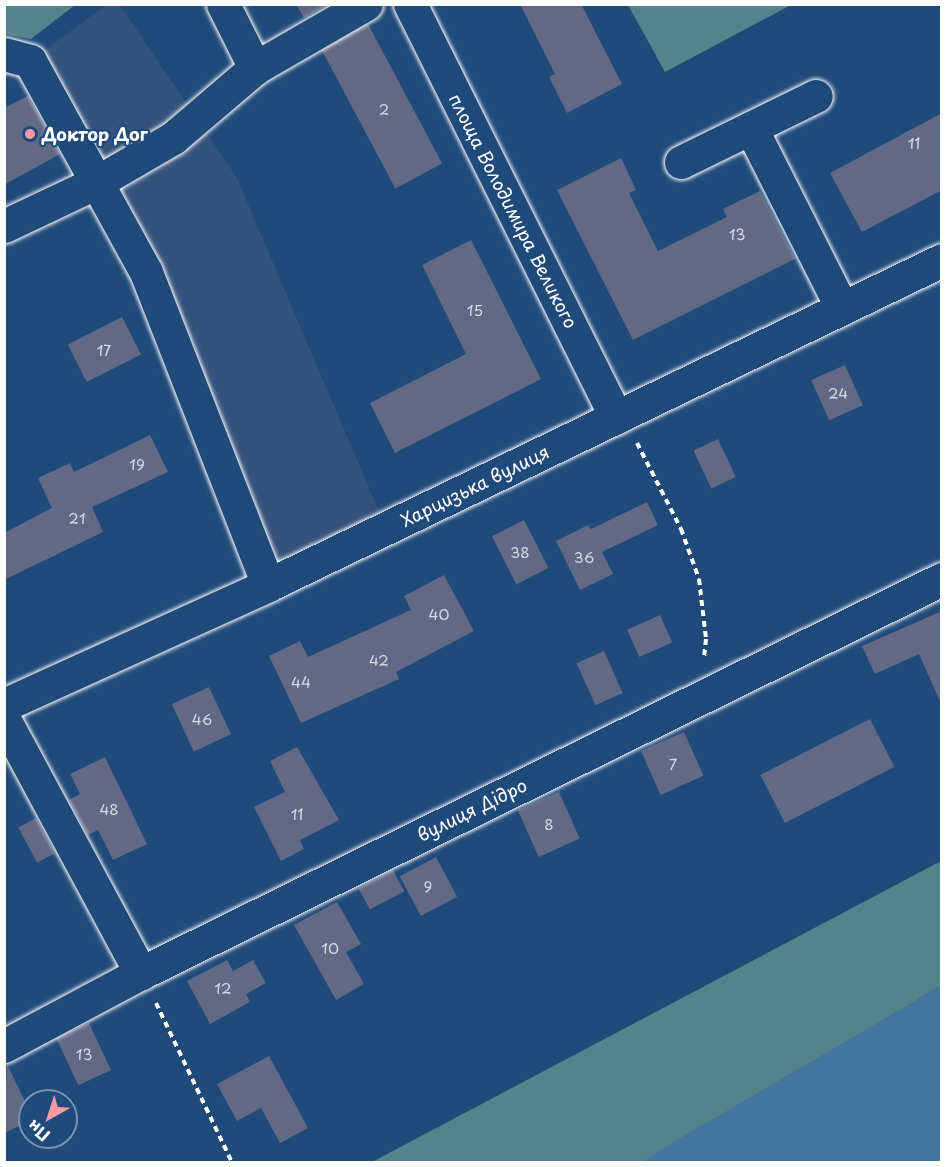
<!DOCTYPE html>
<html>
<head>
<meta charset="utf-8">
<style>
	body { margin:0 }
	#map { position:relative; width:946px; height:1167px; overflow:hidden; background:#1f4a7a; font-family:"Playpen Sans",sans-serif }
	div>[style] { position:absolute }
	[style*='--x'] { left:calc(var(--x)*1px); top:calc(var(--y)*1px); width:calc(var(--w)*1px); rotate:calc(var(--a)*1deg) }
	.built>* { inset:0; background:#33537e }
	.green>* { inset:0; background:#56828b }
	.water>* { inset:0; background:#42759f }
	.building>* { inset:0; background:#616986; transform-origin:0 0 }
	.path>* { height:4px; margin-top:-2px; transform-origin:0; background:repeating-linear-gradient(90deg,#fff 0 6px,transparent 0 10.5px) }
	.roads { filter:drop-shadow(0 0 2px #fff) drop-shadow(0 0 2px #fff) }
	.minor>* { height:33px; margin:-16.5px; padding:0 16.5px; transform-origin:16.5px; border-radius:16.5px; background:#1f4a7a }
	.dots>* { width:16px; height:16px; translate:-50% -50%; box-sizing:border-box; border:3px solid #1f4a7a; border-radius:50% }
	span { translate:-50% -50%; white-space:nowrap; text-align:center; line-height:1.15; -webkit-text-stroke:4.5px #1f4a7a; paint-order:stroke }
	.number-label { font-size:15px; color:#d8dae1 }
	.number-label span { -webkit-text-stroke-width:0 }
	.poi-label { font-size:18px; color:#fff; font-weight:700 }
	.left { translate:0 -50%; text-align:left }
	.street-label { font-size:18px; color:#fff }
	.frame { position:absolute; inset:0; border:6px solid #fff; pointer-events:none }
	.north { position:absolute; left:18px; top:1089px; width:60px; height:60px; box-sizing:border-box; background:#1f4a7a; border:2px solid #7992af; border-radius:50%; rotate:219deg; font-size:16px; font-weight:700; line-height:24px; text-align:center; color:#fff }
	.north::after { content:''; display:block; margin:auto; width:21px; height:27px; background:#ff9aa2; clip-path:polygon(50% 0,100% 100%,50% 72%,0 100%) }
</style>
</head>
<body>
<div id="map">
	<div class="built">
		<div style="clip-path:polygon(106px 5px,120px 5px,237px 178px,386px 528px,268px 585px,146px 272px,30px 61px)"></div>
	</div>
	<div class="green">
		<div style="clip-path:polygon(4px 5px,5px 4px,75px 5px,31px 39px,5px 34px)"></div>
		<div style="clip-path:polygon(628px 5px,791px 5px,665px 72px)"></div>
		<div style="clip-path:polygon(941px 861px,941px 986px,643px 1162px,372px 1162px)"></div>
	</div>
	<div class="water">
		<div style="clip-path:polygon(941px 986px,941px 1162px,643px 1162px,670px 1144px)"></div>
	</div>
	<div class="building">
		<div style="clip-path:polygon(296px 4px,328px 4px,304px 18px)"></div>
		<div style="clip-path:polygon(520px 4px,581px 4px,622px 84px,567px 113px,549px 77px,555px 74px)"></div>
		<div style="left:368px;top:24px;width:158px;height:53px;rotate:62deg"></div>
		<div style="clip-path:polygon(28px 96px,60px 154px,4px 185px,4px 108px)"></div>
		<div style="clip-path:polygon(942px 113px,942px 190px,862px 232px,830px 173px)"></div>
		<div style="clip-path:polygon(621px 158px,636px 190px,629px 193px,658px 251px,727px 217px,723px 209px,760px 191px,795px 259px,633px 340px,557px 190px)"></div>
		<div style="clip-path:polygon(471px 240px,541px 379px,395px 453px,370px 403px,466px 354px,422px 265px)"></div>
		<div style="left:122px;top:317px;width:42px;height:61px;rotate:63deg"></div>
		<div style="left:845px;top:365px;width:44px;height:37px;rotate:66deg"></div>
		<div style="clip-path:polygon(150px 435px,168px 472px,92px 507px,103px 532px,4px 580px,4px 533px,52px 508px,38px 478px,70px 463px,74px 472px)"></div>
		<div style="left:718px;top:439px;width:42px;height:27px;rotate:65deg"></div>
		<div style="clip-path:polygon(647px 502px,658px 525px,602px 552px,613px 574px,580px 590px,556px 541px,588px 525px,591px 529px)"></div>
		<div style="left:524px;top:520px;width:54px;height:36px;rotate:63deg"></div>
		<div style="clip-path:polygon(444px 575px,474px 631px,396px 672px,399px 679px,301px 723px,269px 656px,300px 641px,308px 657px,411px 610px,404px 596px)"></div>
		<div style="clip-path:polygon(942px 611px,942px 706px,919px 654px,875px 674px,862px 646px)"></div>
		<div style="left:660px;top:615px;width:30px;height:36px;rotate:66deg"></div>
		<div style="left:604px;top:651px;width:46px;height:30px;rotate:66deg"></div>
		<div style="left:209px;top:687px;width:52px;height:41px;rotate:65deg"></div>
		<div style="left:870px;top:719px;width:54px;height:123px;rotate:63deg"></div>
		<div style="left:684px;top:732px;width:48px;height:47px;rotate:66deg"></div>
		<div style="clip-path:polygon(297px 747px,339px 820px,300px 840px,304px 849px,281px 861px,254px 807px,285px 792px,270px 761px)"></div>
		<div style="clip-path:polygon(105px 757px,147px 844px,113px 860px,98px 830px,88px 835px,69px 800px,80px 794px,70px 774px)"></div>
		<div style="left:559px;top:792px;width:51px;height:45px;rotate:66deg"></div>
		<div style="left:36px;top:818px;width:40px;height:20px;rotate:62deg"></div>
		<div style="left:436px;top:857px;width:45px;height:41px;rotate:62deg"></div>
		<div style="left:393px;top:870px;width:24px;height:39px;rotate:62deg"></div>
		<div style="clip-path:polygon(337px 902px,361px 944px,346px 952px,364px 984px,336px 1000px,294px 925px)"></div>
		<div style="clip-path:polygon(227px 960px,233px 971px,253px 960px,266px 983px,246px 994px,250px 1002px,210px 1024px,187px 981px)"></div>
		<div style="left:89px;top:1023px;width:52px;height:36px;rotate:65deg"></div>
		<div style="clip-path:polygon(269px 1056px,308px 1128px,280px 1143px,261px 1108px,237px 1121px,217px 1084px)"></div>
		<div style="clip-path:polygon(7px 1064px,30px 1112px,30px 1121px,4px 1133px)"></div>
	</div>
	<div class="path">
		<div style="--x:637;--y:443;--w:97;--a:62.9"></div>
		<div style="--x:681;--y:529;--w:53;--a:70.2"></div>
		<div style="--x:699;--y:579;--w:60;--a:83.3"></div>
		<div style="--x:706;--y:639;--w:19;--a:96"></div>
		<div style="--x:156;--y:1003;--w:176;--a:64.5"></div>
	</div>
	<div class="roads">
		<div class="minor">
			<div style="--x:223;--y:4;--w:72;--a:63.4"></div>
			<div style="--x:410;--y:4;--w:462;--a:63.5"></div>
			<div style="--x:4;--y:54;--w:27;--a:15"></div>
			<div style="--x:30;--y:61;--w:241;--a:61.2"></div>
			<div style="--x:146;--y:272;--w:336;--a:68.7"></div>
			<div style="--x:751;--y:128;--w:202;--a:63.2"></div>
			<div style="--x:681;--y:162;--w:150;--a:-26.1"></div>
			<div style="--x:4;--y:226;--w:105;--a:-25.3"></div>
			<div style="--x:99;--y:181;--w:86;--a:-30.2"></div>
			<div style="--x:173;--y:138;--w:108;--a:-40.5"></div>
			<div style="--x:255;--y:68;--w:128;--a:-30"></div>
			<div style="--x:4;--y:705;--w:290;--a:-24.4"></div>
			<div style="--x:268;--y:585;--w:748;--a:-25.74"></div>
			<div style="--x:4;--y:719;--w:289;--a:61.7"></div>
			<div style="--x:4;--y:1046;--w:155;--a:-28.1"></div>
			<div style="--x:141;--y:973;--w:893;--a:-26.19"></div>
		</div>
	</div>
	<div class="dots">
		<div style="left:30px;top:134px;background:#ff9aa2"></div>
	</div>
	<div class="number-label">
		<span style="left:384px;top:109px">2</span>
		<span style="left:914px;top:143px">11</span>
		<span style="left:737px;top:234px">13</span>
		<span style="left:475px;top:310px">15</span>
		<span style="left:104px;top:350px">17</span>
		<span style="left:838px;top:393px">24</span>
		<span style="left:137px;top:464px">19</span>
		<span style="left:77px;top:518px">21</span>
		<span style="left:520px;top:552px">38</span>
		<span style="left:584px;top:557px">36</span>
		<span style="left:439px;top:614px">40</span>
		<span style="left:379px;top:660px">42</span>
		<span style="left:301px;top:682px">44</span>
		<span style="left:202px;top:719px">46</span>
		<span style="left:673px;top:764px">7</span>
		<span style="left:109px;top:809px">48</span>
		<span style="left:297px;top:814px">11</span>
		<span style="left:549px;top:824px">8</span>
		<span style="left:428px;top:886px">9</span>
		<span style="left:330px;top:948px">10</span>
		<span style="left:223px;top:988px">12</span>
		<span style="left:84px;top:1054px">13</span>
	</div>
	<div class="poi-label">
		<span class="left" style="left:42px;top:134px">Доктор Дог</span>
	</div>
	<div class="street-label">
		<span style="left:513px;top:211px;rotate:63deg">площа Володимира Великого</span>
		<span style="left:475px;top:486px;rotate:-26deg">Харцизька вулиця</span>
		<span style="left:472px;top:810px;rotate:-26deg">вулиця Дідро</span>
	</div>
	<div class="frame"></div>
	<div class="north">Пн</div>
</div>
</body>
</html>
